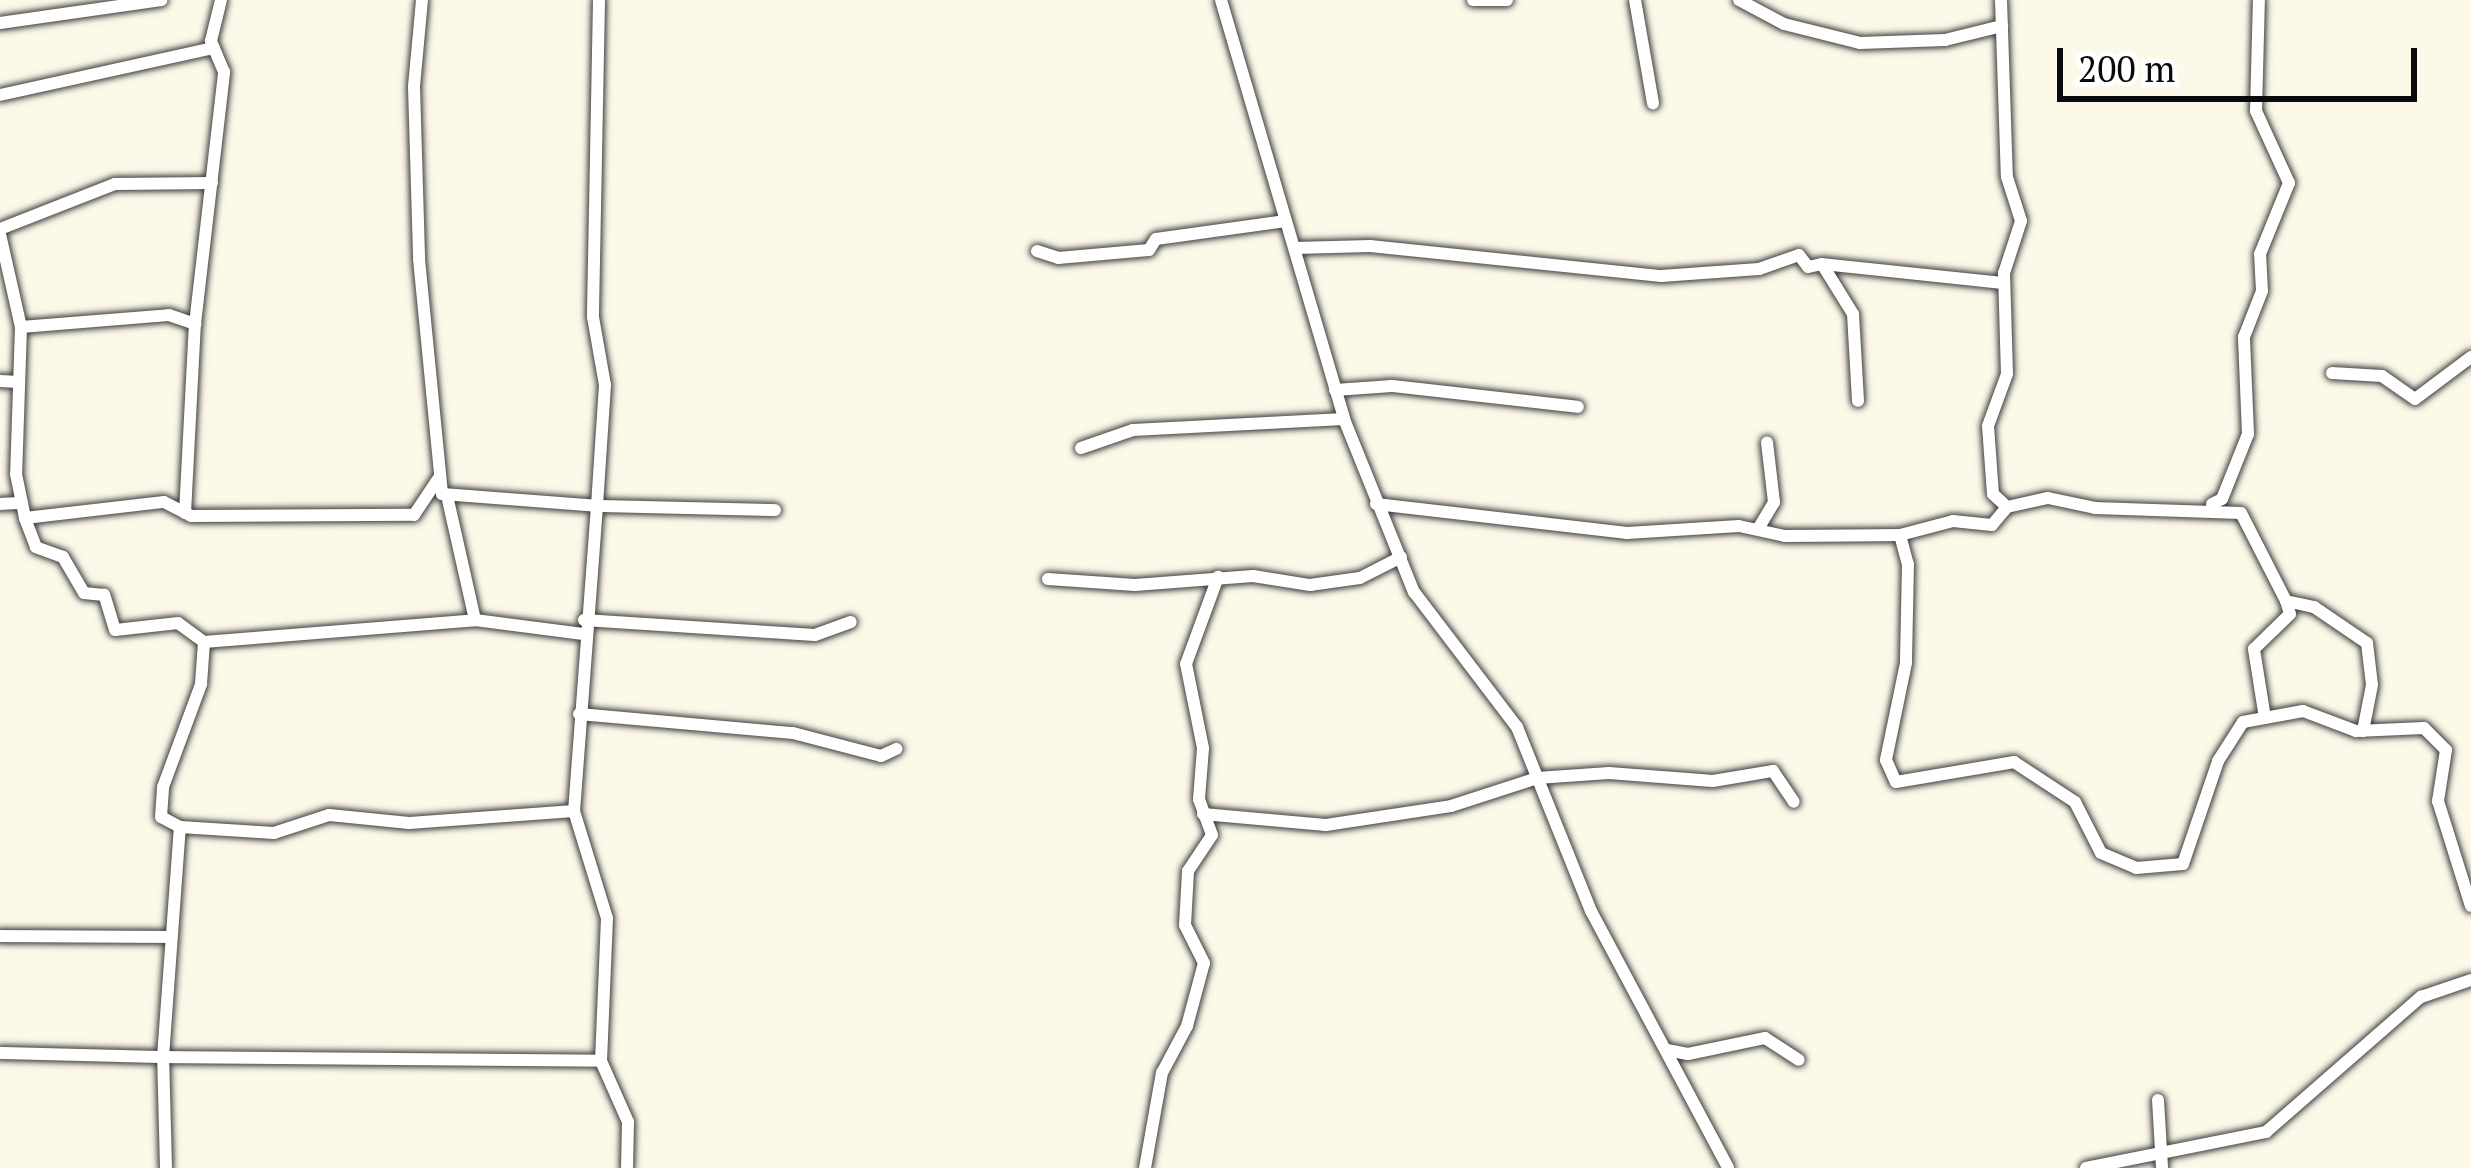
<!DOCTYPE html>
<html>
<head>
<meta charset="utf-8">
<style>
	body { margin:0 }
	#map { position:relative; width:2471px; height:1168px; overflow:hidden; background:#fdf9e9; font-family:"PT Serif",serif }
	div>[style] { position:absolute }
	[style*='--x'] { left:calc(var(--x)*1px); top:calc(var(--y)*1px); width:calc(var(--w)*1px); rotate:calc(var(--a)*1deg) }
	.roads { filter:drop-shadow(0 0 3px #3d3d3d) drop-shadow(0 0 3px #3d3d3d) }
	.street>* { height:12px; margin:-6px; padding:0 6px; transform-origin:6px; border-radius:6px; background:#fff }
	span { translate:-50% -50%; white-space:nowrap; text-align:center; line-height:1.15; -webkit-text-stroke:12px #fff; paint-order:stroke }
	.scale { position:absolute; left:2057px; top:48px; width:360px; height:54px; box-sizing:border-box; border:6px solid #0a0a0a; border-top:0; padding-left:15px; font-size:36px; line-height:42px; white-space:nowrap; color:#0a0a0a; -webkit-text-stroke:9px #fff; paint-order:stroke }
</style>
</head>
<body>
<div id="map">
	<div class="roads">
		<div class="street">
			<div style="--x:422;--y:0;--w:87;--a:95.3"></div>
			<div style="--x:414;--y:87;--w:172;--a:88.3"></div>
			<div style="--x:419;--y:259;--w:236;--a:84.4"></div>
			<div style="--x:442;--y:494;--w:155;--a:4.4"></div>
			<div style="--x:597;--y:506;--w:306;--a:94.3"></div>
			<div style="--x:574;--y:811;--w:112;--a:72.9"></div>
			<div style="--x:607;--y:918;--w:143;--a:92.4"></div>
			<div style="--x:601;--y:1061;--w:67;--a:66.1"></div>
			<div style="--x:628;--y:1122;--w:46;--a:91.2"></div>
			<div style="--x:599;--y:0;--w:317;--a:91.1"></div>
			<div style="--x:593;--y:317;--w:69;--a:80"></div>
			<div style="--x:605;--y:385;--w:121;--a:93.8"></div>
			<div style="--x:597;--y:506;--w:178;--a:1.3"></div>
			<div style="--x:1221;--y:0;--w:437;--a:73.6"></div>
			<div style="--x:1344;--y:419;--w:187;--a:68"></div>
			<div style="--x:1414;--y:592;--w:170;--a:52.7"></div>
			<div style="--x:1517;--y:727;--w:198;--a:68.1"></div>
			<div style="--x:1591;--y:911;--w:291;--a:61.9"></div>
			<div style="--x:1473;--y:0;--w:34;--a:0"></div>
			<div style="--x:1635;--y:0;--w:105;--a:80.1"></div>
			<div style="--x:1739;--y:0;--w:51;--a:28.1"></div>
			<div style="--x:1784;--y:24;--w:78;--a:14"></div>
			<div style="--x:1860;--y:43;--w:85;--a:-2"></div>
			<div style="--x:1945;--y:40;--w:59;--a:-13.8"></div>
			<div style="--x:2001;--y:0;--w:177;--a:88.1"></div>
			<div style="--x:2007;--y:177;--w:46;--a:72.3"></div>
			<div style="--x:2021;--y:221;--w:55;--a:108.1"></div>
			<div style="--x:2004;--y:273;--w:101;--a:88.3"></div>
			<div style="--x:2007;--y:374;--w:55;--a:110.1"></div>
			<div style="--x:1988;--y:426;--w:68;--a:85.8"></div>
			<div style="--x:1993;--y:494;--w:19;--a:43"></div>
			<div style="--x:0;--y:23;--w:163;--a:-8.1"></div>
			<div style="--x:0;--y:95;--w:219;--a:-12.4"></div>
			<div style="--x:0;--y:229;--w:123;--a:-21.4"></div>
			<div style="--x:115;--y:184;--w:97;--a:-0.6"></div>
			<div style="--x:0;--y:234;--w:95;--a:77.3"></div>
			<div style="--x:21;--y:327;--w:147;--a:91.9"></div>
			<div style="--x:16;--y:474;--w:45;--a:78.4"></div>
			<div style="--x:1295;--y:248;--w:75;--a:-1.5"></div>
			<div style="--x:1370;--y:246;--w:293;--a:5.9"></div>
			<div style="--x:1661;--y:276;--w:98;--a:-4.1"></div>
			<div style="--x:1759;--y:269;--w:42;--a:-19.3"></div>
			<div style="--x:1799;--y:255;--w:15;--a:53"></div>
			<div style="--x:1808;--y:267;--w:14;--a:-12"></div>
			<div style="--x:1822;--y:264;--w:59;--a:58.2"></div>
			<div style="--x:1853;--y:314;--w:87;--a:86.7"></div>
			<div style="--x:1037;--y:251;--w:22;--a:18"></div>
			<div style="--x:1058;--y:258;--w:91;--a:-5"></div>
			<div style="--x:1149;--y:250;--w:13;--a:-58"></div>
			<div style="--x:1156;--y:239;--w:131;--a:-7.9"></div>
			<div style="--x:1822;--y:264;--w:183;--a:6"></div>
			<div style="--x:21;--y:327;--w:148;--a:-4.6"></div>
			<div style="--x:169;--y:315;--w:28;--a:19"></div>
			<div style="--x:2332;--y:373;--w:50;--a:3.4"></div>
			<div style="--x:2382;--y:376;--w:40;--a:34.9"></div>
			<div style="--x:2415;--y:399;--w:70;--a:-36.9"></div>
			<div style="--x:0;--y:381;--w:19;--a:3"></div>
			<div style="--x:1335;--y:390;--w:57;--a:-4"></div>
			<div style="--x:1392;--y:386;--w:187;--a:6.4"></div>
			<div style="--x:1081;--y:448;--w:55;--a:-19.1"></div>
			<div style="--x:1133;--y:430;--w:211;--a:-3"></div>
			<div style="--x:448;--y:500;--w:123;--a:77.3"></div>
			<div style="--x:0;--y:504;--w:22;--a:-3"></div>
			<div style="--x:1376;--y:504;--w:253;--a:6.6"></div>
			<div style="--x:1627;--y:533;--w:112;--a:-3.6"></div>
			<div style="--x:1739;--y:526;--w:47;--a:12.3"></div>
			<div style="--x:1785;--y:536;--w:115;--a:-0.5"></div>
			<div style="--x:1900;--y:535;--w:30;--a:75"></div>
			<div style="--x:1908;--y:564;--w:99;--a:91.2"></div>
			<div style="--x:1906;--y:663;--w:99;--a:101.7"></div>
			<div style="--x:1886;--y:760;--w:24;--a:66"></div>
			<div style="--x:1896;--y:782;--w:120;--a:-9.6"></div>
			<div style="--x:2014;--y:762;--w:73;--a:33.3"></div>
			<div style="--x:2075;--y:802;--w:57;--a:63"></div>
			<div style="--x:2101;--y:853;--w:38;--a:23"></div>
			<div style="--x:2136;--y:868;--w:47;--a:-4.9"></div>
			<div style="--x:2183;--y:864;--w:109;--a:-71.2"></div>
			<div style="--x:2218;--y:761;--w:46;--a:-57.3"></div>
			<div style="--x:2243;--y:722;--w:61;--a:-10.4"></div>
			<div style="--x:2303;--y:711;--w:57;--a:20.7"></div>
			<div style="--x:2356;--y:731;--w:68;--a:-2.5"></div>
			<div style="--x:2424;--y:728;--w:31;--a:45"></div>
			<div style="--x:2446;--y:750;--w:52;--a:98.9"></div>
			<div style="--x:2438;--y:801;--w:110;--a:72.6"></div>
			<div style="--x:2212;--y:504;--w:11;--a:-27"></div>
			<div style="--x:2222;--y:499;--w:70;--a:-68.2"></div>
			<div style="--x:2248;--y:434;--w:97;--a:-92.4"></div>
			<div style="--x:2244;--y:337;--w:49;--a:-68.6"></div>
			<div style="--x:2262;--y:291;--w:37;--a:-93"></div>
			<div style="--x:2260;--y:254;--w:77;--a:-67.8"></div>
			<div style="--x:2289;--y:183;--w:79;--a:-114.6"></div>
			<div style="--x:2256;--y:111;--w:111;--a:-88.5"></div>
			<div style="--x:185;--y:513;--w:189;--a:-87"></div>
			<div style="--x:195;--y:324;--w:254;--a:-83.4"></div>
			<div style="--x:224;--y:72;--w:34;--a:-113"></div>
			<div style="--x:211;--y:41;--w:42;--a:-76.3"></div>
			<div style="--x:1758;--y:529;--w:31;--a:-59"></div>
			<div style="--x:1774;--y:502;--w:60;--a:-96.7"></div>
			<div style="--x:1900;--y:535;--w:55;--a:-14.8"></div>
			<div style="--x:1953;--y:521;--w:39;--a:6"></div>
			<div style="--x:1992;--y:525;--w:23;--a:-50"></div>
			<div style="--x:2007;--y:507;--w:42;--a:-12.4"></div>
			<div style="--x:2048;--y:498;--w:48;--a:12"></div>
			<div style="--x:2095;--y:508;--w:146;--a:2"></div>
			<div style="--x:2241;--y:513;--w:99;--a:62.9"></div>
			<div style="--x:2286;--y:601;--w:29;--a:12"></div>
			<div style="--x:2314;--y:607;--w:64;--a:34.2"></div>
			<div style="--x:2367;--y:643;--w:42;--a:83.2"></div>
			<div style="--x:2372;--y:685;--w:47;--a:101.1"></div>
			<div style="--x:1048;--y:579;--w:87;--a:3.9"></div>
			<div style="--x:1135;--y:585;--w:118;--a:-4.4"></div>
			<div style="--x:1253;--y:576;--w:58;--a:9"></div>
			<div style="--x:1310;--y:585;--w:50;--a:-8"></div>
			<div style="--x:1360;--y:578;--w:46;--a:-27.1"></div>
			<div style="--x:584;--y:620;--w:231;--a:3.7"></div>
			<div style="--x:815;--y:635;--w:38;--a:-20"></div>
			<div style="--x:204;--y:642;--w:32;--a:-144"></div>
			<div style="--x:178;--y:623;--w:63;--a:173.7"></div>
			<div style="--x:115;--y:630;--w:37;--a:-107"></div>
			<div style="--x:104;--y:595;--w:20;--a:-174"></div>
			<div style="--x:84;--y:593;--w:42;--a:-120.3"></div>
			<div style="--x:63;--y:557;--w:29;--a:-160"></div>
			<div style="--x:36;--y:547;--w:31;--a:-111"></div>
			<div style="--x:25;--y:518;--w:140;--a:-6.6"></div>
			<div style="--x:164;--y:502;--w:30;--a:27"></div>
			<div style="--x:191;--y:516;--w:223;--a:-0.3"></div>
			<div style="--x:414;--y:515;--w:43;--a:-56.3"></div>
			<div style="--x:579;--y:714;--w:215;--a:5.1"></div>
			<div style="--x:793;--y:733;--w:91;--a:14.6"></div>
			<div style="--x:881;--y:756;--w:17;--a:-25"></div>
			<div style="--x:2265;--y:718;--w:70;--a:-99.1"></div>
			<div style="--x:2254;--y:649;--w:50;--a:-44.2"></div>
			<div style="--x:2290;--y:614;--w:14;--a:-107"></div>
			<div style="--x:574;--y:811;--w:165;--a:175.8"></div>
			<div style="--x:409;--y:823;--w:80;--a:-174.3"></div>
			<div style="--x:329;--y:815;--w:58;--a:161.9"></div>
			<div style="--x:274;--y:833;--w:94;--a:-176.3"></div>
			<div style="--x:180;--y:827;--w:21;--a:-152"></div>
			<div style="--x:161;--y:817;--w:30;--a:-86"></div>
			<div style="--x:163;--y:787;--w:110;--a:-69.7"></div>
			<div style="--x:201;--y:684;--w:42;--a:-85.9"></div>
			<div style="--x:204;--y:642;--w:272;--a:-4.6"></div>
			<div style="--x:475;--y:620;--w:109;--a:7.4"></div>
			<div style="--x:1203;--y:814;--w:123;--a:5.1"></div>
			<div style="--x:1326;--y:825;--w:126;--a:-8.6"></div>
			<div style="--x:1451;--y:806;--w:90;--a:-18"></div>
			<div style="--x:1537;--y:778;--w:72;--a:-4"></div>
			<div style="--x:1609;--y:773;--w:104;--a:4.4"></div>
			<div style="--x:1713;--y:781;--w:61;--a:-9.5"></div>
			<div style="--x:1773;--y:771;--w:37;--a:56"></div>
			<div style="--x:0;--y:936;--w:169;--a:0.3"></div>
			<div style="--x:1667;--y:1050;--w:21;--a:11"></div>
			<div style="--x:1688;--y:1054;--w:79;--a:-11.7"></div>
			<div style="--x:1765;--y:1038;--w:40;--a:32.9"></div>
			<div style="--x:0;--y:1053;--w:163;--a:1.4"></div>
			<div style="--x:163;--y:1057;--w:231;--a:-85.8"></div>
			<div style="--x:2158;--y:1100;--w:68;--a:86.6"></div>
			<div style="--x:166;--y:1168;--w:111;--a:-91.5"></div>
			<div style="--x:163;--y:1057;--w:438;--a:0.5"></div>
			<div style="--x:1145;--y:1168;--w:97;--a:-79.9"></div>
			<div style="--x:1162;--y:1073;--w:53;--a:-62"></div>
			<div style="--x:1187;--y:1026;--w:65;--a:-74.9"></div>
			<div style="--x:1204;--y:963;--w:42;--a:-116.6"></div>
			<div style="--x:1185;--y:925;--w:54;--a:-86.8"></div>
			<div style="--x:1188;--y:871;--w:43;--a:-56.3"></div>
			<div style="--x:1212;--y:835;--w:38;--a:-110"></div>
			<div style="--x:1199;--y:799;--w:51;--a:-85.5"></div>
			<div style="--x:1203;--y:748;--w:86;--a:-101.4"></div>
			<div style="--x:1186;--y:664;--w:93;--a:-69.8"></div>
			<div style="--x:2086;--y:1168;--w:184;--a:-11.3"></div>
			<div style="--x:2266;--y:1132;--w:206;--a:-41.1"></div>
			<div style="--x:2421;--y:997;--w:53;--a:-18.8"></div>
		</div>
	</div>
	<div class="scale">200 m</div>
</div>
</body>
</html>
